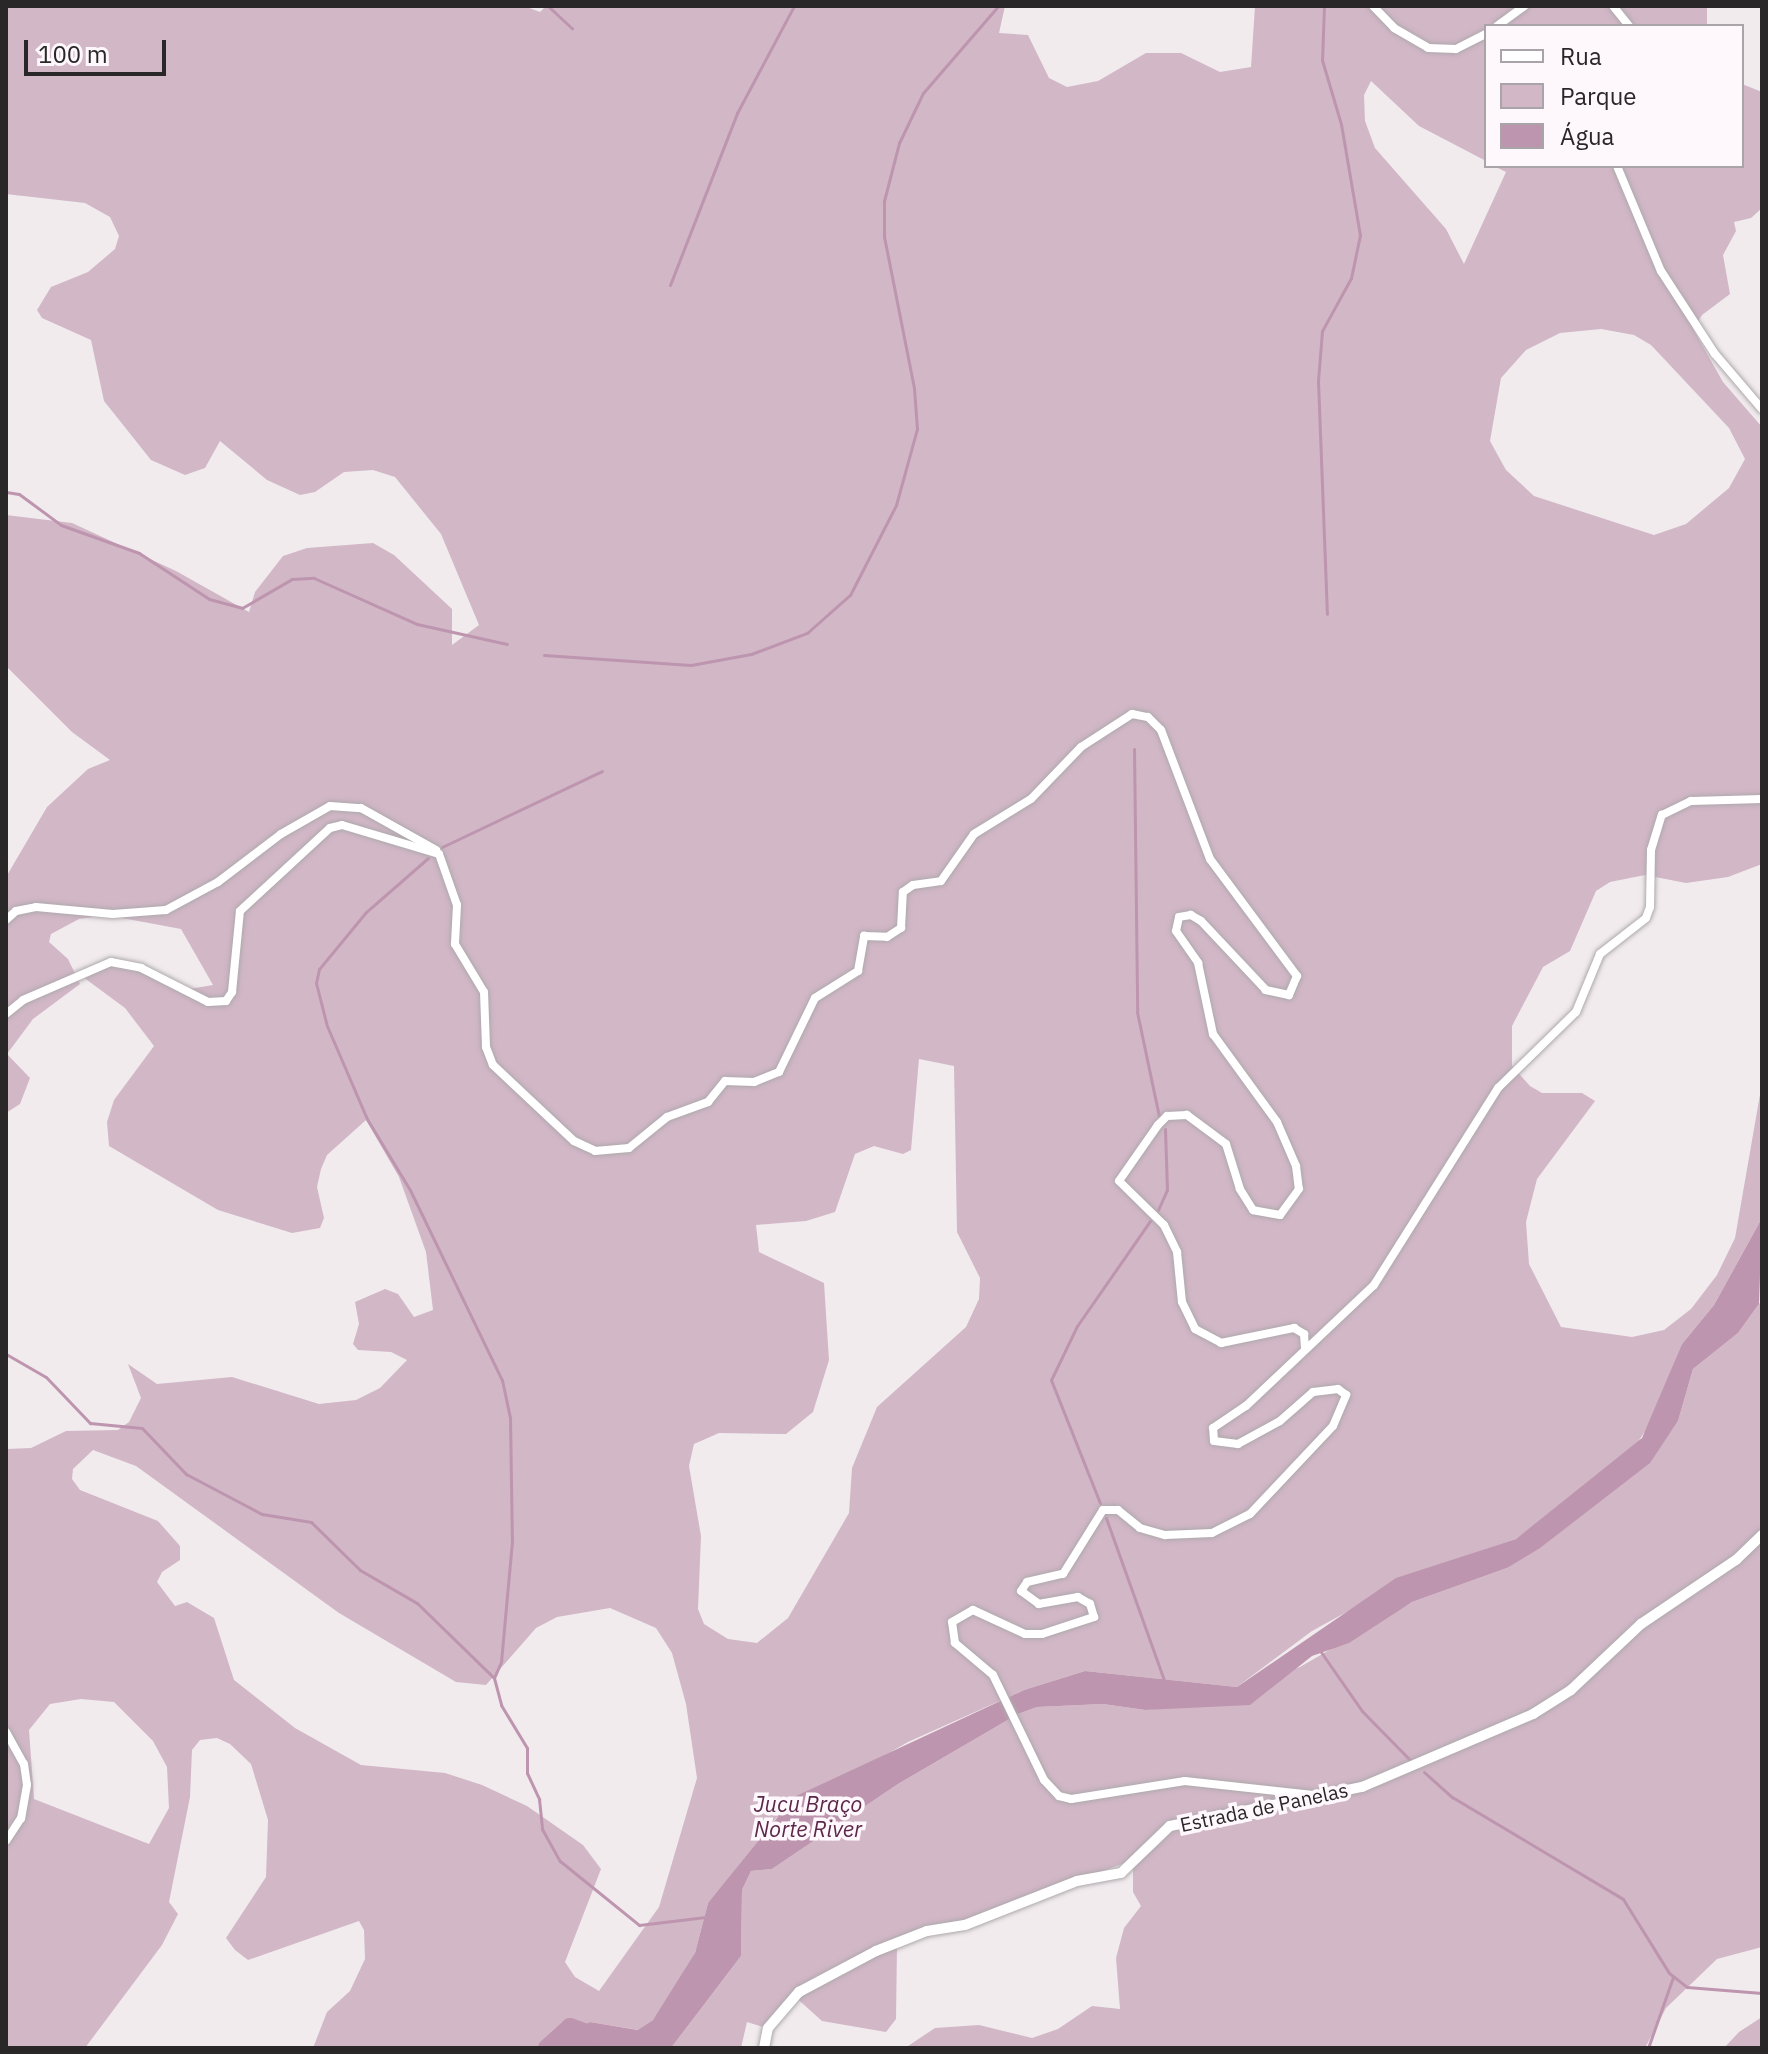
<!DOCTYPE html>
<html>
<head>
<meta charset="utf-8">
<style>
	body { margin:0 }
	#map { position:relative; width:1768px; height:2054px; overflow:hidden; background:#f1ebee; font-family:"IBM Plex Sans",sans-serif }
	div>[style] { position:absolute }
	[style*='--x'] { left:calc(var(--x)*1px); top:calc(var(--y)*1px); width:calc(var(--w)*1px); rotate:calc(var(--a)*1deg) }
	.green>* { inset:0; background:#d2b7c7 }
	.water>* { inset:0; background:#be95ae }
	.stream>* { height:3px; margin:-1.5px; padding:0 1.5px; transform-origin:1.5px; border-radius:1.5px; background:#be95ae }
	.river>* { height:18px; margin:-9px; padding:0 9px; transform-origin:9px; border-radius:9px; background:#be95ae }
	.roads { filter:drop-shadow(0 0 2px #aea9ac) drop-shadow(0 0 2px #aea9ac) }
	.minor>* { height:8px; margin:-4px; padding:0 4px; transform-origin:4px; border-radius:4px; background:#fff }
	.tertiary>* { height:10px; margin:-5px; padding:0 5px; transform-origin:5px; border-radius:5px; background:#fff }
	span { translate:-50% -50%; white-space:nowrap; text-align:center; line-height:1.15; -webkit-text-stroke:7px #fef8fc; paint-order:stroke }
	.street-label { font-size:20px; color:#292728 }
	.water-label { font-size:22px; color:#5b284b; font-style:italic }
	.frame { position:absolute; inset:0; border:8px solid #292728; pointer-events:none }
	.legend { position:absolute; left:1484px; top:24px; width:260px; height:144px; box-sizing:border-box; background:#fef8fc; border:2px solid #a9a4a7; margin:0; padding:10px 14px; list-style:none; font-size:24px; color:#292728 }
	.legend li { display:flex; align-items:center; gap:16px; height:40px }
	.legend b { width:40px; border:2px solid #a9a4a7 }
	.scale { position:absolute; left:24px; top:40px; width:142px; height:36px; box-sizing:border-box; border:4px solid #292728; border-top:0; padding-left:10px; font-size:24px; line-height:28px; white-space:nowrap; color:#292728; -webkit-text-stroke:6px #fef8fc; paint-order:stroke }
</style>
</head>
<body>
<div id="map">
	<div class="green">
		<div style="clip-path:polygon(evenodd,6px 6px,524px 6px,540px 12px,546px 6px,1005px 6px,999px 33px,1028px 35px,1049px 78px,1067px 87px,1098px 81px,1146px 53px,1181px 53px,1220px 72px,1251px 67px,1255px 6px,1707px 6px,1707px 26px,1486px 26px,1486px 161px,1419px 126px,1371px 81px,1364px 95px,1365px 121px,1375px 148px,1446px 229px,1464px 264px,1506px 172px,1494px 166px,1742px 166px,1742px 84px,1762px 92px,1762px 208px,1751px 218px,1734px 222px,1736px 231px,1723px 255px,1730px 294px,1702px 315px,1693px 329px,1723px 382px,1762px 427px,1762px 864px,1728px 877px,1686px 883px,1645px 875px,1610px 882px,1596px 891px,1570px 951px,1543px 967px,1512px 1026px,1512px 1066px,1530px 1086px,1542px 1093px,1582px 1093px,1595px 1101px,1537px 1179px,1526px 1222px,1529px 1264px,1561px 1327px,1632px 1337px,1664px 1330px,1691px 1309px,1717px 1275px,1735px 1238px,1762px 1083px,1762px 1218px,1714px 1305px,1682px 1344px,1649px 1425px,1632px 1451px,1516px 1539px,1423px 1570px,1312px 1631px,1237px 1687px,1085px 1671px,1024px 1690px,908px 1742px,776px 1818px,755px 1850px,708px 1903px,695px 1953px,681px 1983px,653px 2020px,639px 2030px,590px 2022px,539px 2048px,313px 2048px,327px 2012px,350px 1991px,365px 1959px,364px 1930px,359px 1921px,248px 1960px,235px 1950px,226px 1938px,266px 1877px,268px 1820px,251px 1764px,230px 1744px,217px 1738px,200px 1740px,192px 1750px,190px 1797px,169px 1902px,178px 1914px,162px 1945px,85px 2048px,6px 2048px,6px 1449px,31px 1448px,66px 1431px,118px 1430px,129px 1422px,141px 1398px,128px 1364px,157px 1384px,232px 1377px,319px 1404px,356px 1400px,380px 1388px,407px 1360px,391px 1352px,358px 1350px,353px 1344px,359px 1324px,355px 1302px,385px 1289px,398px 1294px,414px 1317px,433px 1310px,426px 1252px,399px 1177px,366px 1120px,327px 1155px,321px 1169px,317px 1187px,324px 1218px,320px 1228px,292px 1233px,218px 1210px,109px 1146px,107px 1122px,114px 1100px,154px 1046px,125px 1008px,83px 977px,111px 961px,189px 989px,213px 985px,181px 929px,106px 915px,79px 919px,51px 934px,49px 942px,68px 959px,80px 984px,33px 1019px,7px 1054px,30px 1078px,20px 1104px,6px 1113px,6px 877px,47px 807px,88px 769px,110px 760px,72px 732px,6px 666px,6px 515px,72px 523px,176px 571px,249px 612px,255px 592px,283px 556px,307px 548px,373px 543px,394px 555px,452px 609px,452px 645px,479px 625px,441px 534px,395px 477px,373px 470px,344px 472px,315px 492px,300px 495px,267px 480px,220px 441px,205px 468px,185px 475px,151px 460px,104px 401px,91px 340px,42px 318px,37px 310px,51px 287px,88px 272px,115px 249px,119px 236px,110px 217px,85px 203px,6px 194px,6px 6px,1601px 329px,1634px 335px,1651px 345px,1729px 428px,1745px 459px,1729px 488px,1686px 524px,1654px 535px,1534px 496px,1506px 470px,1490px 441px,1501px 378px,1526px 350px,1560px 333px,1601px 329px,6px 6px,919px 1059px,954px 1066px,957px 1232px,980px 1278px,979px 1299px,966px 1327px,877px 1407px,852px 1468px,849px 1513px,788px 1618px,757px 1643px,728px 1639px,704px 1624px,698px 1609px,701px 1536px,689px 1466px,694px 1444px,719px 1433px,786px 1434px,813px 1412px,829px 1360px,824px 1283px,759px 1252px,756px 1225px,806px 1221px,835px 1212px,855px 1154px,874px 1146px,903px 1154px,911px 1150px,919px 1059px,6px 6px,93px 1450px,136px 1466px,339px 1613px,456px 1682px,486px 1685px,536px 1628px,557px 1617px,610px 1608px,656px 1628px,672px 1653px,686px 1704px,697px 1778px,659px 1907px,599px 1991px,575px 1977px,565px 1962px,601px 1869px,583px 1845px,527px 1806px,482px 1785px,445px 1773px,361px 1765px,295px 1728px,234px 1680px,214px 1618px,187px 1602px,175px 1606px,157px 1582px,162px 1572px,180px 1560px,180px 1546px,158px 1521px,80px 1490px,72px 1479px,73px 1469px,93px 1450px,6px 6px,81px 1699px,114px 1702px,153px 1741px,167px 1767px,169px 1808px,149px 1844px,34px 1799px,29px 1730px,50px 1704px,81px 1699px)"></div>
		<div style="clip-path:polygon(1762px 1300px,1762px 1947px,1717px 1959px,1666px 2008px,1645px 2048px,905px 2048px,935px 2028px,979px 2025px,1032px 2038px,1058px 2029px,1092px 2006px,1120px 2009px,1116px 1958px,1124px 1928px,1141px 1906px,1133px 1892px,1133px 1860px,897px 1946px,896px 2019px,886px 2032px,822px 2021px,792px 1994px,763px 2027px,747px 2022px,741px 2048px,671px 2048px,741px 1956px,742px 1890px,751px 1871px,772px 1869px,898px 1784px,1018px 1714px,1037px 1707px,1103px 1704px,1145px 1710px,1174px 1707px,1300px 1667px,1412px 1602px,1507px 1568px,1649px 1463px,1678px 1421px,1693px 1369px,1738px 1333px)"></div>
		<div style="clip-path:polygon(1762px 2017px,1762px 2048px,1724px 2048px,1739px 2032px)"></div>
	</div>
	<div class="water">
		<div style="clip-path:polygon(1762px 1218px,1759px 1304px,1738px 1333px,1693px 1369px,1678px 1421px,1650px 1463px,1540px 1548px,1507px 1568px,1412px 1602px,1349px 1643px,1312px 1656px,1250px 1705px,1145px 1710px,1103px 1704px,1037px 1707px,1018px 1714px,898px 1784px,772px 1869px,751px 1871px,742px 1890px,741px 1956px,671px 2048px,539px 2048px,590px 2022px,638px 2030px,653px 2020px,695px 1953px,708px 1903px,794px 1797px,1024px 1690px,1085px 1671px,1237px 1687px,1396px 1578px,1516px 1539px,1642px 1438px,1682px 1344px,1714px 1305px)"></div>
	</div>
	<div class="stream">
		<div style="--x:548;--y:6;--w:33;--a:43"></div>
		<div style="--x:1324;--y:6;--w:54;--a:92.1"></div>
		<div style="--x:1322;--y:60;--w:67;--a:73.5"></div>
		<div style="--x:1341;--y:124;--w:113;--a:80.3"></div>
		<div style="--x:1360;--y:235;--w:44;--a:101.8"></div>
		<div style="--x:1351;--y:278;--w:60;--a:118.7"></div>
		<div style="--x:1322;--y:331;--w:50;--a:94.6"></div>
		<div style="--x:1318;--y:381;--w:233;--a:87.8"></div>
		<div style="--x:670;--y:285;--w:185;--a:-68.7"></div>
		<div style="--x:737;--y:113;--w:121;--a:-62"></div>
		<div style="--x:6;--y:492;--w:13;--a:9"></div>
		<div style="--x:19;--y:494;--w:52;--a:36.4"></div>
		<div style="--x:61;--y:525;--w:83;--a:19.7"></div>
		<div style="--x:139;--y:553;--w:84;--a:33.3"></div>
		<div style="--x:209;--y:599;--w:34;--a:15"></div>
		<div style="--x:242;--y:608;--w:58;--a:-30.1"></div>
		<div style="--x:292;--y:579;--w:22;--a:-3"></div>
		<div style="--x:314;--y:578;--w:113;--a:24.1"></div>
		<div style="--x:417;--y:624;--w:92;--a:12.5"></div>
		<div style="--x:544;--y:655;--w:147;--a:3.9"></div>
		<div style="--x:691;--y:665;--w:61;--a:-10.4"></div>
		<div style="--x:751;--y:654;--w:60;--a:-20.6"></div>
		<div style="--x:807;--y:633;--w:57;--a:-41.5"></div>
		<div style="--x:850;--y:595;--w:101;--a:-62.9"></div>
		<div style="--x:896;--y:505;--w:79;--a:-74.6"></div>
		<div style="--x:917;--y:429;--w:41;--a:-94.2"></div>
		<div style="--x:914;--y:388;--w:154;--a:-101.2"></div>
		<div style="--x:884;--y:237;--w:36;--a:-90"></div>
		<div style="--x:884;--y:201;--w:60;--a:-75.5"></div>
		<div style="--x:899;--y:143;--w:55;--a:-64.4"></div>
		<div style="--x:923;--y:93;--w:115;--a:-49.2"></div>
		<div style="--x:1134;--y:749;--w:263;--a:89.3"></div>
		<div style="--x:1137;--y:1012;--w:106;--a:78.1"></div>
		<div style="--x:442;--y:847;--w:177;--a:-25.4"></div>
		<div style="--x:428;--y:858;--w:82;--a:138.9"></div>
		<div style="--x:366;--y:912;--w:74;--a:129.5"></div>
		<div style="--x:319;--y:969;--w:14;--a:102"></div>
		<div style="--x:316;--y:983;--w:44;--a:75.7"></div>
		<div style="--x:327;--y:1026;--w:101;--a:66.7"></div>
		<div style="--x:367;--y:1119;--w:83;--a:58.8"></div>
		<div style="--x:410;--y:1190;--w:211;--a:64.2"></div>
		<div style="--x:502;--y:1380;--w:39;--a:78"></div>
		<div style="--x:510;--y:1418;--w:123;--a:89.1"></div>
		<div style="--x:512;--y:1541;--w:121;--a:95.2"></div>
		<div style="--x:501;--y:1662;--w:17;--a:114"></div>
		<div style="--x:1158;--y:1210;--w:22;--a:-66"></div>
		<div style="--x:1167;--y:1190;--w:61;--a:-91.9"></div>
		<div style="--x:6;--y:1354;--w:46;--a:29.9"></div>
		<div style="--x:46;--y:1377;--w:64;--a:46.3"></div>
		<div style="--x:90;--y:1423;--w:52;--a:5.5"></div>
		<div style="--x:142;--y:1428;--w:64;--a:46.3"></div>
		<div style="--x:186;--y:1474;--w:86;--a:27.8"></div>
		<div style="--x:262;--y:1514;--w:50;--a:9.3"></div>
		<div style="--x:311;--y:1522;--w:69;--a:44.4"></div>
		<div style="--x:360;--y:1570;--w:66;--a:30.1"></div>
		<div style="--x:417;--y:1603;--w:107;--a:44.2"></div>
		<div style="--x:494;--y:1678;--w:28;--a:75"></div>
		<div style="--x:501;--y:1705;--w:50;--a:58.8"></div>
		<div style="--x:527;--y:1748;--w:25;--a:90"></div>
		<div style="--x:527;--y:1773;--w:29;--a:65"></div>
		<div style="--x:539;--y:1799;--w:30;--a:84"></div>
		<div style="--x:542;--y:1829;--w:37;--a:61"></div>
		<div style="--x:560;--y:1861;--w:102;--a:39"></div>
		<div style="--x:639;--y:1925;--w:67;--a:-6.8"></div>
		<div style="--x:1100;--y:1503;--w:132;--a:-111.7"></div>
		<div style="--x:1051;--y:1380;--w:60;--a:-64.3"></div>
		<div style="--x:1077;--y:1326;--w:128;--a:-55.2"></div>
		<div style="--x:1106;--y:1518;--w:172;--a:70.3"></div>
		<div style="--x:1321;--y:1652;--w:72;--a:55.2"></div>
		<div style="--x:1362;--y:1711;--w:69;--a:45.6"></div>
		<div style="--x:1424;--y:1772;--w:38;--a:42"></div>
		<div style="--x:1452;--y:1797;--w:199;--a:30.8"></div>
		<div style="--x:1623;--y:1899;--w:87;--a:58.1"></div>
		<div style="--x:1669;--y:1973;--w:23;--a:38"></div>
		<div style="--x:1687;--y:1987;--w:75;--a:4.6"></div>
		<div style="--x:1648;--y:2048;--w:75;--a:-70.6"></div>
	</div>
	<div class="river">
		<div style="--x:547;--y:2048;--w:31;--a:-42"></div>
		<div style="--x:570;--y:2027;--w:30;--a:20"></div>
	</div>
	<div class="roads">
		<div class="minor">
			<div style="--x:1373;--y:6;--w:30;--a:46"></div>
			<div style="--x:1394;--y:28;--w:39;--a:30"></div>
			<div style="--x:1428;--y:48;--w:28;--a:2"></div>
			<div style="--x:1456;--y:49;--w:34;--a:-27"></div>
			<div style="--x:1613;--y:6;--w:26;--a:51"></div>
			<div style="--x:1497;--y:26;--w:34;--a:-36"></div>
			<div style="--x:1617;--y:166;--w:114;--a:67.3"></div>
			<div style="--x:1661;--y:271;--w:99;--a:57"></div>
			<div style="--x:1715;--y:354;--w:72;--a:49.5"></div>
			<div style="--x:6;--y:920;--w:13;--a:-42"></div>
			<div style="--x:16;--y:911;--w:20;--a:-11"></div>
			<div style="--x:36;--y:907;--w:77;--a:5.2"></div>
			<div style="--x:113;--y:914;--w:53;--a:-4.3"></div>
			<div style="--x:166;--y:910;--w:59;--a:-28.3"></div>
			<div style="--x:218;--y:882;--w:79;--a:-37.3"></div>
			<div style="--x:281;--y:834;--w:56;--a:-29.7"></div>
			<div style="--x:330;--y:806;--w:31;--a:4"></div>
			<div style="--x:361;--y:808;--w:86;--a:29.2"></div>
			<div style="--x:6;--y:1014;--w:22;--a:-39"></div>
			<div style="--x:23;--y:1000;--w:96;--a:-23.4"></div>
			<div style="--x:111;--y:962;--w:31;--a:11"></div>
			<div style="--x:141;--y:968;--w:75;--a:26.9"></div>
			<div style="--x:208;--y:1002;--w:18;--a:-3"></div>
			<div style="--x:226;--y:1001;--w:11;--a:-56"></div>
			<div style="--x:232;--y:992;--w:81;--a:-84.4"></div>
			<div style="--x:240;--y:911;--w:122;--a:-42.7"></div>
			<div style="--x:330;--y:828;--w:12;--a:-14"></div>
			<div style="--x:342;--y:825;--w:101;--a:16.6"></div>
			<div style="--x:439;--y:854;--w:54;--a:70.6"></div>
			<div style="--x:457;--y:905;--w:39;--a:93"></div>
			<div style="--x:455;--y:944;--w:56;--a:58.9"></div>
			<div style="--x:484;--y:992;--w:55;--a:87.9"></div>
			<div style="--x:486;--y:1047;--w:19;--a:69"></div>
			<div style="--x:493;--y:1065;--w:111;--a:43.2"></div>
			<div style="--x:574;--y:1141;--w:23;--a:25"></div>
			<div style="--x:595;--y:1151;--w:34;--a:-5"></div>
			<div style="--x:629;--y:1148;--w:49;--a:-39.2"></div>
			<div style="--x:667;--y:1117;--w:44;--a:-20.1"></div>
			<div style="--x:708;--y:1102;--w:27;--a:-51"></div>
			<div style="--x:725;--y:1081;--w:29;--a:2"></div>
			<div style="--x:754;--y:1082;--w:27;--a:-22"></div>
			<div style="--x:779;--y:1072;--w:82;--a:-64.1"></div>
			<div style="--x:815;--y:998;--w:51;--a:-32.1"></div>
			<div style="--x:858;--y:971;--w:36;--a:-80"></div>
			<div style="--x:864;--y:936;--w:23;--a:2"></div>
			<div style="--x:887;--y:937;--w:17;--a:-33"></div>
			<div style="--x:901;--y:928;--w:36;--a:-87"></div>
			<div style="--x:903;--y:892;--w:12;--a:-35"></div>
			<div style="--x:913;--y:885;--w:28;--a:-8"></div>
			<div style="--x:941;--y:881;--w:57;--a:-54.9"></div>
			<div style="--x:974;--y:834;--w:67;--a:-31.6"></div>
			<div style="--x:1031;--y:799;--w:72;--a:-46.1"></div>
			<div style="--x:1081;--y:747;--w:61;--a:-32.9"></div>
			<div style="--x:1132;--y:714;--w:16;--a:11"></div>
			<div style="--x:1148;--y:717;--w:18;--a:45"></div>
			<div style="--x:1161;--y:730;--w:138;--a:69.2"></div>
			<div style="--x:1210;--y:859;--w:146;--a:53.4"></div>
			<div style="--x:1297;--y:976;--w:21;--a:113"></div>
			<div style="--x:1289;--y:995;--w:24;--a:-168"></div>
			<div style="--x:1266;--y:990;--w:95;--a:-133.3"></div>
			<div style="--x:1201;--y:921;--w:12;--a:-149"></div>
			<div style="--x:1191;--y:915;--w:12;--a:171"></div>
			<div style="--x:1179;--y:917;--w:14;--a:102"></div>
			<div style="--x:1176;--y:931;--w:39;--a:55"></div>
			<div style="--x:1198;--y:963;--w:73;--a:78.1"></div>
			<div style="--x:1213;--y:1034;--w:109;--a:54"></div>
			<div style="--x:1277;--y:1122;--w:48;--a:66.6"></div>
			<div style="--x:1296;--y:1166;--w:23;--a:83"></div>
			<div style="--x:1299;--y:1189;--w:32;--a:126"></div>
			<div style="--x:1280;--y:1215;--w:27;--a:-170"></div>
			<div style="--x:1253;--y:1210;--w:25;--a:-122"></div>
			<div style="--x:1240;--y:1189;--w:47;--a:-107.3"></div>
			<div style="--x:1226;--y:1144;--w:49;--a:-143.4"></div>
			<div style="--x:1187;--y:1115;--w:20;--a:177"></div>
			<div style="--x:1167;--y:1116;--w:13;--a:135"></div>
			<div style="--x:1158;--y:1125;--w:68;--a:124.9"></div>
			<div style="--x:1119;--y:1181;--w:63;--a:44.4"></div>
			<div style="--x:1164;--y:1225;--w:30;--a:64"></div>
			<div style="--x:1177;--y:1252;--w:50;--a:84.3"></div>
			<div style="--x:1182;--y:1302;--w:30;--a:64"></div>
			<div style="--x:1195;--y:1329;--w:30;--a:28"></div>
			<div style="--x:1221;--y:1343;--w:75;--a:-11.6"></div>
			<div style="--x:1294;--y:1328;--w:12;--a:31"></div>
			<div style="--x:1304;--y:1334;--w:13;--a:86"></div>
			<div style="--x:6;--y:1732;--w:37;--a:61"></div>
			<div style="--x:24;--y:1764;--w:21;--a:82"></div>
			<div style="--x:27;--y:1785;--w:34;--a:100"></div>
			<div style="--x:21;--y:1818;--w:27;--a:123"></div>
			<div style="--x:1313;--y:1795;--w:129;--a:-173.8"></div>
			<div style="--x:1185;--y:1781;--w:115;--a:171"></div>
			<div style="--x:1071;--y:1799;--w:12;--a:-166"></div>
			<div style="--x:1059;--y:1796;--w:22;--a:-133"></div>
			<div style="--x:1044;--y:1780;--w:117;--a:-115.9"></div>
			<div style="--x:993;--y:1675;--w:50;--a:-139.9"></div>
			<div style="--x:955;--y:1643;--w:21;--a:-98"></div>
			<div style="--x:952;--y:1622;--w:24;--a:-30"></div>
			<div style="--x:973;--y:1610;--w:57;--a:24.8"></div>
			<div style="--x:1025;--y:1634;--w:17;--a:0"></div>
			<div style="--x:1042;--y:1634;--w:55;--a:-18.1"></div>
			<div style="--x:1094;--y:1617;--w:14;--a:-107"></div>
			<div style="--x:1090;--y:1604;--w:14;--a:-150"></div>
			<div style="--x:1078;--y:1597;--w:40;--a:170"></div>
			<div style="--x:1039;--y:1604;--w:22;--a:-144"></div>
			<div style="--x:1021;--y:1591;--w:11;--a:-56"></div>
			<div style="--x:1027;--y:1582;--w:37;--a:-13"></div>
			<div style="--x:1063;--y:1574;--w:75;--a:-58"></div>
			<div style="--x:1103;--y:1510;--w:15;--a:0"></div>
			<div style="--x:1118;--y:1510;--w:28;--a:39"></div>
			<div style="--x:1140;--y:1528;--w:26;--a:16"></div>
			<div style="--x:1165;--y:1535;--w:47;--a:-2.4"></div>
			<div style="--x:1212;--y:1533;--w:42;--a:-26.6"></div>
			<div style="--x:1250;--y:1514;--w:121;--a:-46.7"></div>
			<div style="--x:1333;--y:1426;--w:34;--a:-67"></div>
			<div style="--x:1346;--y:1395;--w:10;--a:-143"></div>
			<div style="--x:1338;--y:1389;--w:25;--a:173"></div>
			<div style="--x:1313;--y:1392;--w:44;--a:138.7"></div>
			<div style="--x:1280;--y:1421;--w:48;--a:151.3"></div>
			<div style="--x:1238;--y:1444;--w:24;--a:-173"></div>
			<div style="--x:1214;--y:1441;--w:13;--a:-94"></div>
			<div style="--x:1213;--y:1428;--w:40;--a:-34"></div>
			<div style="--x:1246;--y:1406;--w:176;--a:-43.4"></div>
			<div style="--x:1374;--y:1285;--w:233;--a:-57.8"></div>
			<div style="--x:1498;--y:1088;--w:109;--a:-44.3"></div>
			<div style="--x:1576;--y:1012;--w:63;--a:-67.5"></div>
			<div style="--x:1600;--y:954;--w:58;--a:-38"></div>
			<div style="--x:1646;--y:918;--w:12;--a:-70"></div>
			<div style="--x:1650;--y:907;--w:57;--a:-89"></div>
			<div style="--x:1651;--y:850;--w:37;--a:-73"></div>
			<div style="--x:1662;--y:815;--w:32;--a:-26"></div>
			<div style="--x:1691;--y:801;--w:71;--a:-1.6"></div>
		</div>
		<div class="tertiary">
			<div style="--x:764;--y:2048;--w:20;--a:-79"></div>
			<div style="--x:768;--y:2028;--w:48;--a:-49.3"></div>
			<div style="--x:799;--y:1992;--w:87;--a:-28"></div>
			<div style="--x:876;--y:1951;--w:55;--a:-21.4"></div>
			<div style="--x:927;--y:1931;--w:38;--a:-9"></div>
			<div style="--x:965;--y:1925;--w:120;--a:-21.4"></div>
			<div style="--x:1077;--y:1881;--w:45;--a:-10.3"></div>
			<div style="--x:1121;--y:1873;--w:68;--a:-43.8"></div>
			<div style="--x:1170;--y:1826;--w:196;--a:-11.5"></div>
			<div style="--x:1362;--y:1787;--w:186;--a:-23.1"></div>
			<div style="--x:1533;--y:1714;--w:45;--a:-32.3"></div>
			<div style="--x:1571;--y:1690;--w:96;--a:-43.3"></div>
			<div style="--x:1641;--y:1624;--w:115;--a:-34"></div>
			<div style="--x:1736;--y:1560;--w:36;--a:-44"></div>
		</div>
	</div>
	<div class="street-label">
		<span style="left:1264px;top:1807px;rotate:-12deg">Estrada de Panelas</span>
	</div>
	<div class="water-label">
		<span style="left:808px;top:1816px">Jucu Braço<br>Norte River</span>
	</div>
	<div class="frame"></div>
	<ul class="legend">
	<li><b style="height:10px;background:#fff"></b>Rua</li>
	<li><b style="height:22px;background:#d2b7c7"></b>Parque</li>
	<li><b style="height:22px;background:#be95ae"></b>Água</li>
	</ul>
	<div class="scale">100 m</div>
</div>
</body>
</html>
